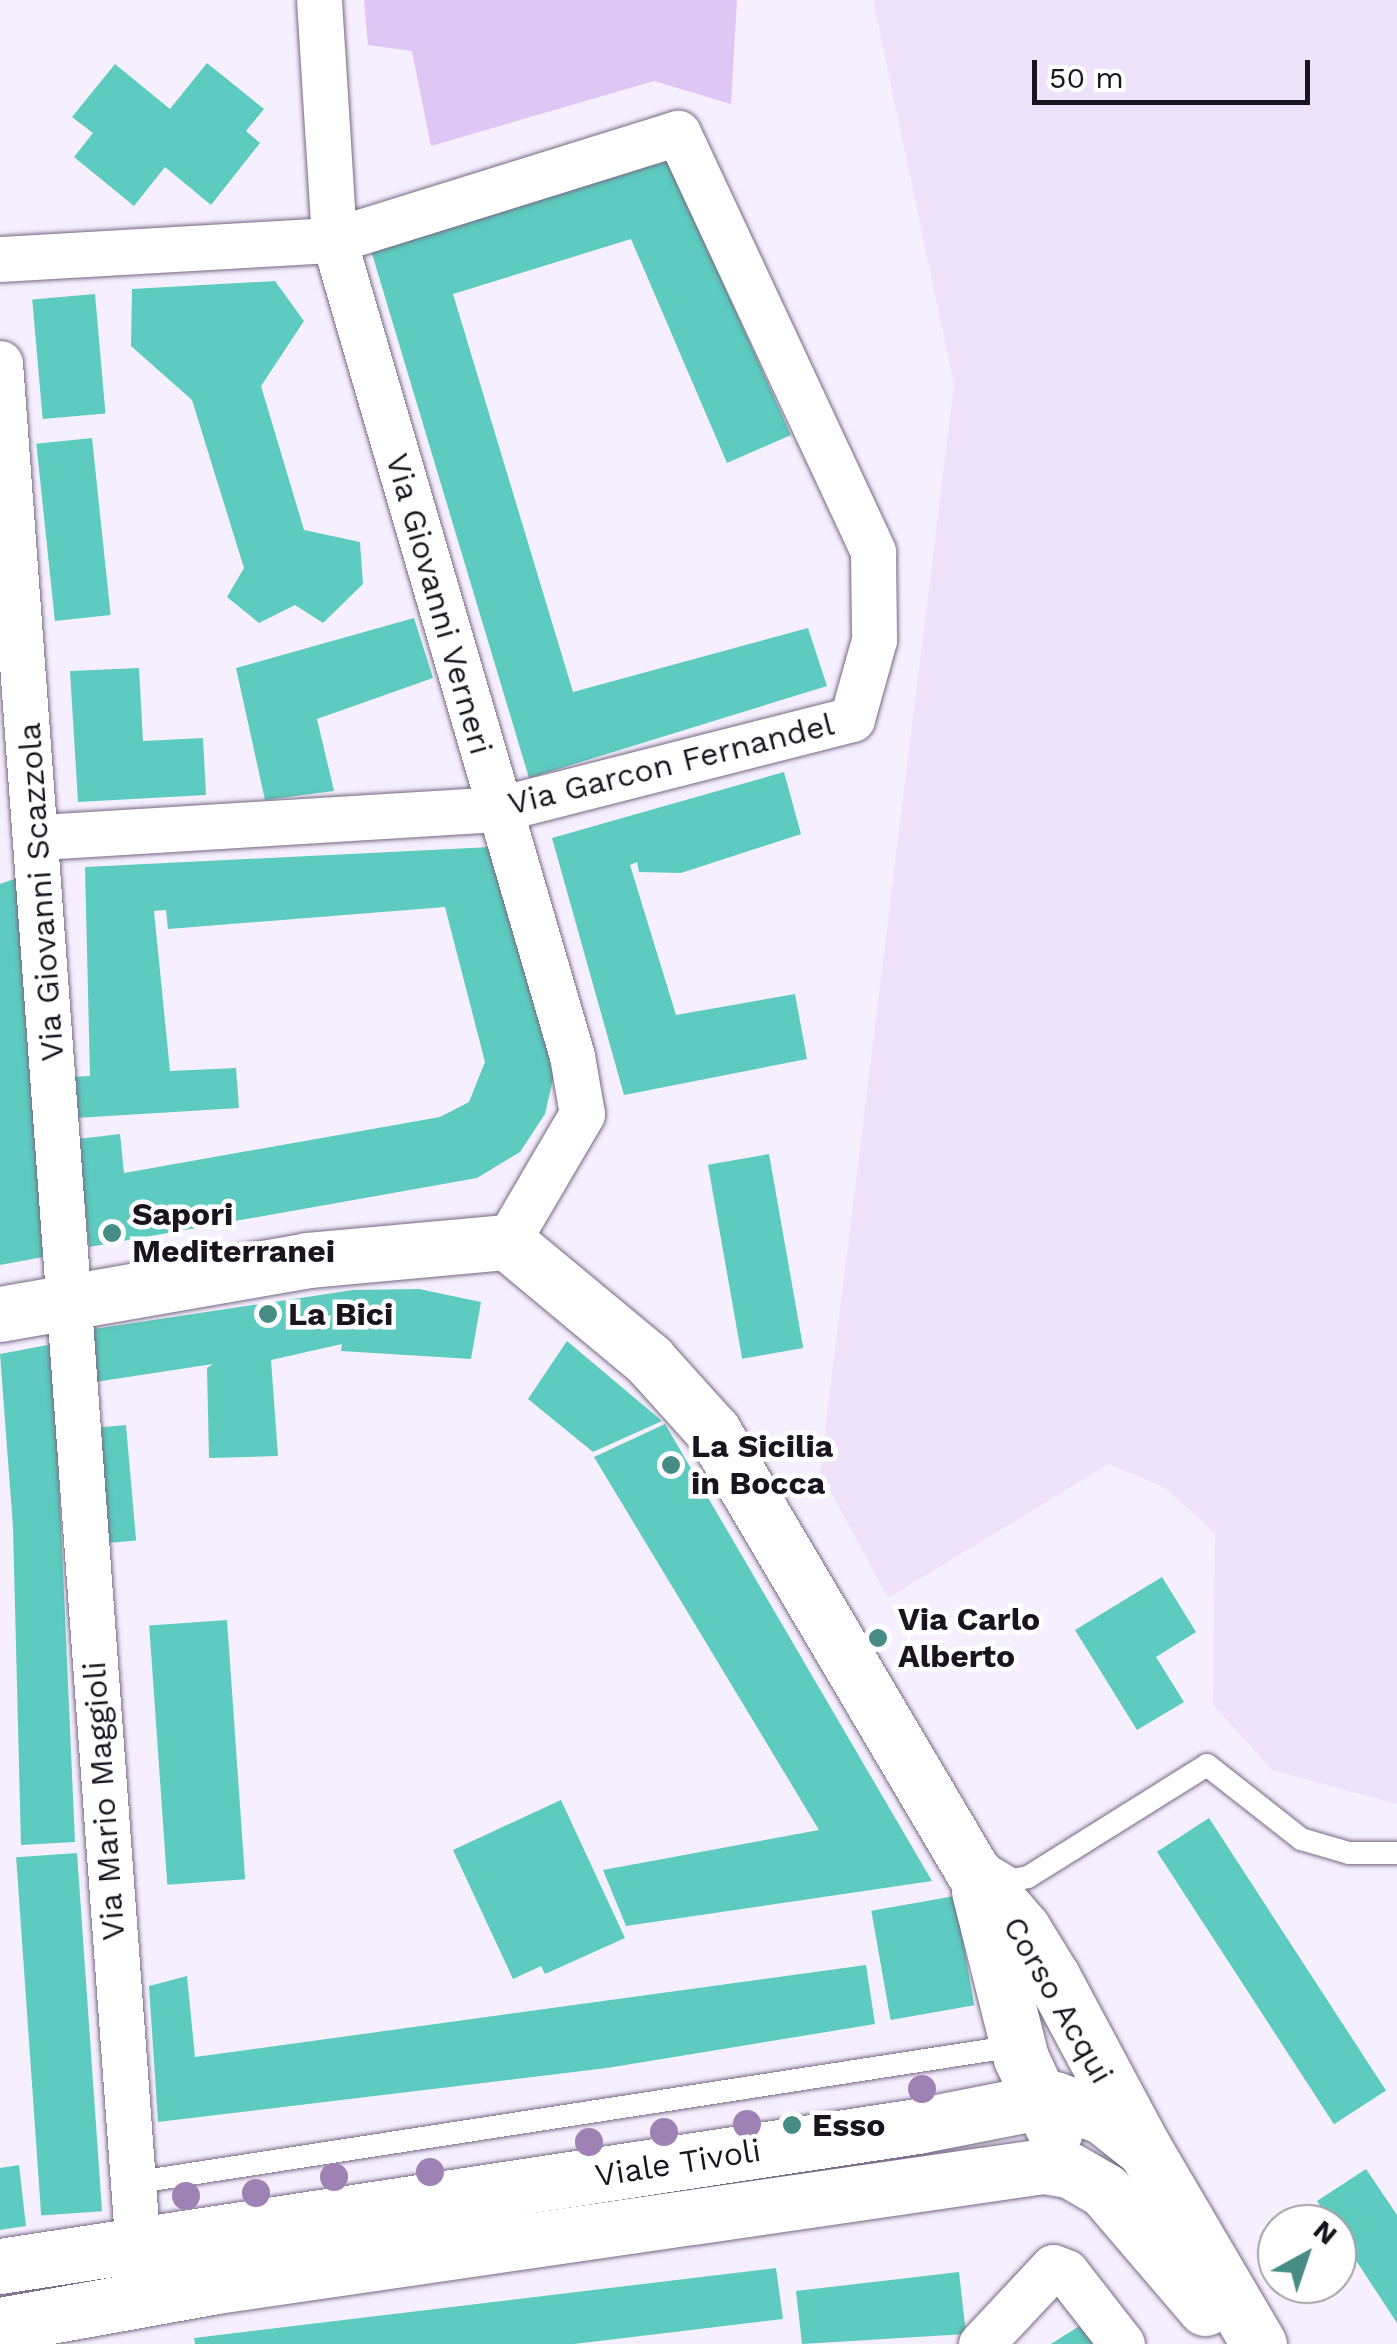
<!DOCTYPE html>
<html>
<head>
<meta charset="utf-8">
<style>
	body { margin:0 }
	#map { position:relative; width:1397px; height:2344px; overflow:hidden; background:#f6effd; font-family:"Work Sans",sans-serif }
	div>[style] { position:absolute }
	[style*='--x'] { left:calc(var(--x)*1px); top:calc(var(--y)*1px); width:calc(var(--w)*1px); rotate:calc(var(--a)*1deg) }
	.built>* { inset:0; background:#efe3fb }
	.green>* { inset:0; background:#dec6f5 }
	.building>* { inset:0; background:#5dcbbf; transform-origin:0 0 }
	.roads { filter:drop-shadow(0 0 2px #766784) drop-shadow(0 0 2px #766784) }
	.lane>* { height:22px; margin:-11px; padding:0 11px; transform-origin:11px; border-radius:11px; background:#fff }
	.street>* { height:45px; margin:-22.5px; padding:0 22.5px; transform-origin:22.5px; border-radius:22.5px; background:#fff }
	.secondary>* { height:55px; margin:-27.5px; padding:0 27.5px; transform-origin:27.5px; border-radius:27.5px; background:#fff }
	.trees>* { width:28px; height:28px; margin:-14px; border-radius:50%; background:#9e82b3 }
	.dots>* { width:28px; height:28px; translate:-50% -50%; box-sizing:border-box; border:5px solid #fff; border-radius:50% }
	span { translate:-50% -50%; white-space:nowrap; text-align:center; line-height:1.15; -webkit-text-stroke:9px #fff; paint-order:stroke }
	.street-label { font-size:32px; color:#1a141f }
	.poi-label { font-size:32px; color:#1a141f; font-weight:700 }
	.left { translate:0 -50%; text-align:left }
	.north { position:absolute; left:1257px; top:2204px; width:100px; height:100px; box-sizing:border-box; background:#fff; border:2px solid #a3a1a5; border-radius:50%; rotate:40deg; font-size:28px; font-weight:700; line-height:40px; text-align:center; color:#1a141f }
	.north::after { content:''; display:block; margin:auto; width:35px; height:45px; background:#468c84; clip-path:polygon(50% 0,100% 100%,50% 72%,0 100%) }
	.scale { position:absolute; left:1032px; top:60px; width:278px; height:45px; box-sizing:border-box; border:5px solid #1a141f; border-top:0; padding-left:12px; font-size:30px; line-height:35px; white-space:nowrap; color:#1a141f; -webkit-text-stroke:8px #fff; paint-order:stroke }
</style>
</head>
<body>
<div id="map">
	<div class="built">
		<div style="clip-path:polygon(873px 0,1397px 0,1397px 1804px,1272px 1770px,1213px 1705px,1215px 1533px,1165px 1488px,1109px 1464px,888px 1598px,820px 1472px,954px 385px)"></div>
	</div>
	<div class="green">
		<div style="clip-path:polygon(364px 0,737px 0,731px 104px,654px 81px,431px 146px,412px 51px,368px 45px)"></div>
	</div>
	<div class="building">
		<div style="clip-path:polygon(207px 63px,264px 109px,246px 131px,260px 143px,211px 205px,165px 167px,134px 206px,74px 157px,93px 133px,72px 117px,115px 64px,170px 109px)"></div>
		<div style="clip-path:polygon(667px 157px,791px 435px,727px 463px,631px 239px,453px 294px,573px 692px,808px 628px,827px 686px,529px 778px,370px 247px)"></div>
		<div style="clip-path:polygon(275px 281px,304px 321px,261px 386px,304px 530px,360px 542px,363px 584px,323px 623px,295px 605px,259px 623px,227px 597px,244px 568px,192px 400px,131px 346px,132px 289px)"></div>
		<div style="left:95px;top:294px;width:120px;height:63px;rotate:85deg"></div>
		<div style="left:92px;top:438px;width:178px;height:56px;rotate:84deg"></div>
		<div style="clip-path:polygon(414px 618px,433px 678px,317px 719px,334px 791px,265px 800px,236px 668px)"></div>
		<div style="clip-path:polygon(139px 668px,143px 741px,203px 738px,206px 795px,78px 802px,70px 671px)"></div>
		<div style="clip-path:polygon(784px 772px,801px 834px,681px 873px,639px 872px,637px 862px,630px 865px,676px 1015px,795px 994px,807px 1059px,624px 1095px,552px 838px)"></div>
		<div style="clip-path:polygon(491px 847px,555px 1070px,545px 1114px,520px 1152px,477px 1178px,89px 1247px,78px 1139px,120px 1134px,124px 1173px,440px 1117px,469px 1102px,485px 1062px,445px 907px,168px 929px,166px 910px,154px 911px,170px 1071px,236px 1068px,239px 1108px,76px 1118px,72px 1077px,90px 1076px,85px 867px)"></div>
		<div style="clip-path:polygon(23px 876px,43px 1257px,0 1265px,0 884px)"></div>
		<div style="left:769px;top:1154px;width:197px;height:62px;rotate:80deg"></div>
		<div style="clip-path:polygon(419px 1289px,481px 1302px,471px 1359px,341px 1351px,342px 1344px,271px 1360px,278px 1456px,209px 1458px,207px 1368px,213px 1364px,95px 1382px,87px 1330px,353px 1290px)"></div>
		<div style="clip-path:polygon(567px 1341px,662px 1421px,593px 1452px,528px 1399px)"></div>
		<div style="clip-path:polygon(53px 1344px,75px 1842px,21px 1845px,13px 1527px,0 1354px)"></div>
		<div style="clip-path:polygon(665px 1424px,932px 1881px,626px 1926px,603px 1870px,819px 1830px,594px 1457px)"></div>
		<div style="left:126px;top:1425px;width:116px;height:39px;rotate:85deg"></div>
		<div style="clip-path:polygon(1162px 1577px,1196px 1632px,1156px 1657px,1184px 1702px,1137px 1730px,1075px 1630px)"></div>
		<div style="left:227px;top:1620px;width:260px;height:78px;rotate:86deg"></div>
		<div style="clip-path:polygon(561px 1800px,625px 1938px,545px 1974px,541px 1966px,513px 1979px,453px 1850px)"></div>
		<div style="left:1209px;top:1818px;width:325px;height:62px;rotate:57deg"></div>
		<div style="left:77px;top:1853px;width:359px;height:61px;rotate:86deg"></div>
		<div style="left:955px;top:1896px;width:111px;height:85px;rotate:80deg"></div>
		<div style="clip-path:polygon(866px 1965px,875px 2024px,607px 2068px,158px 2122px,149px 1986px,187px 1976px,195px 2057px)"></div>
		<div style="clip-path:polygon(19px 2165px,26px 2226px,0 2230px,0 2168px)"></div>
		<div style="clip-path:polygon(1366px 2169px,1397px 2215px,1397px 2323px,1317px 2201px)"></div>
		<div style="clip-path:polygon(776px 2268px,783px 2319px,574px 2344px,195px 2344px,194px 2338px)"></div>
		<div style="clip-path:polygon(959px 2272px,966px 2334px,802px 2344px,796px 2291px)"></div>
		<div style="clip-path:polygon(1081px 2325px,1093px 2344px,1051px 2344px)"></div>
	</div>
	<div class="roads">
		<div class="lane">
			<div style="--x:990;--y:1866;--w:27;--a:31"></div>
			<div style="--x:1013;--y:1880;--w:15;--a:-11"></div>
			<div style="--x:1028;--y:1877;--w:211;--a:-32"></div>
			<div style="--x:1207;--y:1765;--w:120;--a:38.2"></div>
			<div style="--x:1301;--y:1839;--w:50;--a:16.3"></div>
			<div style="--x:1349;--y:1853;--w:48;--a:0"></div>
			<div style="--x:132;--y:2183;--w:887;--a:-8.81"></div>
		</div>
		<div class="street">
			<div style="--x:319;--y:0;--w:240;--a:86.4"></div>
			<div style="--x:334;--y:240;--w:850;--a:73.74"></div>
			<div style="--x:572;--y:1056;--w:59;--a:80.2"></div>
			<div style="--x:582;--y:1114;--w:148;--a:120.4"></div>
			<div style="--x:0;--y:259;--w:335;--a:-3.3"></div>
			<div style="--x:334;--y:240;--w:360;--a:-17.3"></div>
			<div style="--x:678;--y:133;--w:462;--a:65"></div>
			<div style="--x:873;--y:552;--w:88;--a:89.3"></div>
			<div style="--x:874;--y:640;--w:82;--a:105.6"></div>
			<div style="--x:852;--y:719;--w:364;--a:165.7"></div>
			<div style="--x:499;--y:809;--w:461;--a:176.5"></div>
			<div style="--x:0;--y:363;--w:1920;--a:85.82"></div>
			<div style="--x:981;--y:2344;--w:105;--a:-46.9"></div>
			<div style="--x:1053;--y:2267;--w:14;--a:21"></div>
			<div style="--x:1066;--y:2272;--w:91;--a:52.1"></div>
		</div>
		<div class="secondary">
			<div style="--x:0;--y:1314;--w:313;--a:-9.9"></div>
			<div style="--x:308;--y:1260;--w:200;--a:-5.2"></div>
			<div style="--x:507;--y:1242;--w:185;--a:39.7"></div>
			<div style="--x:649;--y:1360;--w:96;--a:48"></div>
			<div style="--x:713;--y:1431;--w:510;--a:59.46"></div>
			<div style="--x:972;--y:1870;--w:78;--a:49.2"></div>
			<div style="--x:1023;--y:1929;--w:57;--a:58.5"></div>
			<div style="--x:1053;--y:1978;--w:195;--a:61.9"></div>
			<div style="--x:979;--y:1891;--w:172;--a:75.9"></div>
			<div style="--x:1021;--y:2058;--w:81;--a:65.3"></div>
			<div style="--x:0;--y:2266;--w:928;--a:-8.68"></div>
			<div style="--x:917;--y:2126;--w:140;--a:-11.1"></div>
			<div style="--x:1054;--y:2099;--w:51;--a:19.5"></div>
			<div style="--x:1102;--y:2116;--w:55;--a:38.3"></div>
			<div style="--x:1145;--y:2150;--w:225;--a:59.6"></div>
			<div style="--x:0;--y:2325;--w:219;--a:-10.2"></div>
			<div style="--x:216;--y:2286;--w:837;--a:-8.25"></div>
			<div style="--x:1044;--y:2166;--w:27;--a:10"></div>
			<div style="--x:1071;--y:2171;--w:39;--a:30"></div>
			<div style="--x:1105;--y:2191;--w:154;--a:49.5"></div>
		</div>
	</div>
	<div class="trees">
		<div style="left:922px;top:2089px"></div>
		<div style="left:747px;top:2124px"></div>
		<div style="left:664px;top:2132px"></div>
		<div style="left:589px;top:2142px"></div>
		<div style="left:430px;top:2172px"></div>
		<div style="left:334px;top:2177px"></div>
		<div style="left:256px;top:2193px"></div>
		<div style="left:186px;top:2196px"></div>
	</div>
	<div class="dots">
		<div style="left:112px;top:1233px;background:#468c84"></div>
		<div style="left:268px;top:1314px;background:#468c84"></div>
		<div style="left:671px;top:1465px;background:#468c84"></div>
		<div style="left:878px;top:1638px;background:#468c84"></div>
		<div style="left:792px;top:2125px;background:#468c84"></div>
	</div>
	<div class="street-label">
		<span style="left:439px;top:604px;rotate:74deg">Via Giovanni Verneri</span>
		<span style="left:671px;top:764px;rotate:-14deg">Via Garcon Fernandel</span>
		<span style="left:41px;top:892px;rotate:-94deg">Via Giovanni Scazzola</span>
		<span style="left:104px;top:1801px;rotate:-94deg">Via Mario Maggioli</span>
		<span style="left:1058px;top:2000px;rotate:60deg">Corso Acqui</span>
		<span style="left:678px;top:2163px;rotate:-9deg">Viale Tivoli</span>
	</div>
	<div class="poi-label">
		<span class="left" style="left:132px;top:1233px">Sapori<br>Mediterranei</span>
		<span class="left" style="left:288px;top:1314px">La Bici</span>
		<span class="left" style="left:691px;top:1465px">La Sicilia<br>in Bocca</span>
		<span class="left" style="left:898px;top:1638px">Via Carlo<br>Alberto</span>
		<span class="left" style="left:812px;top:2125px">Esso</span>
	</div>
	<div class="north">N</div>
	<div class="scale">50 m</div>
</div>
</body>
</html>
